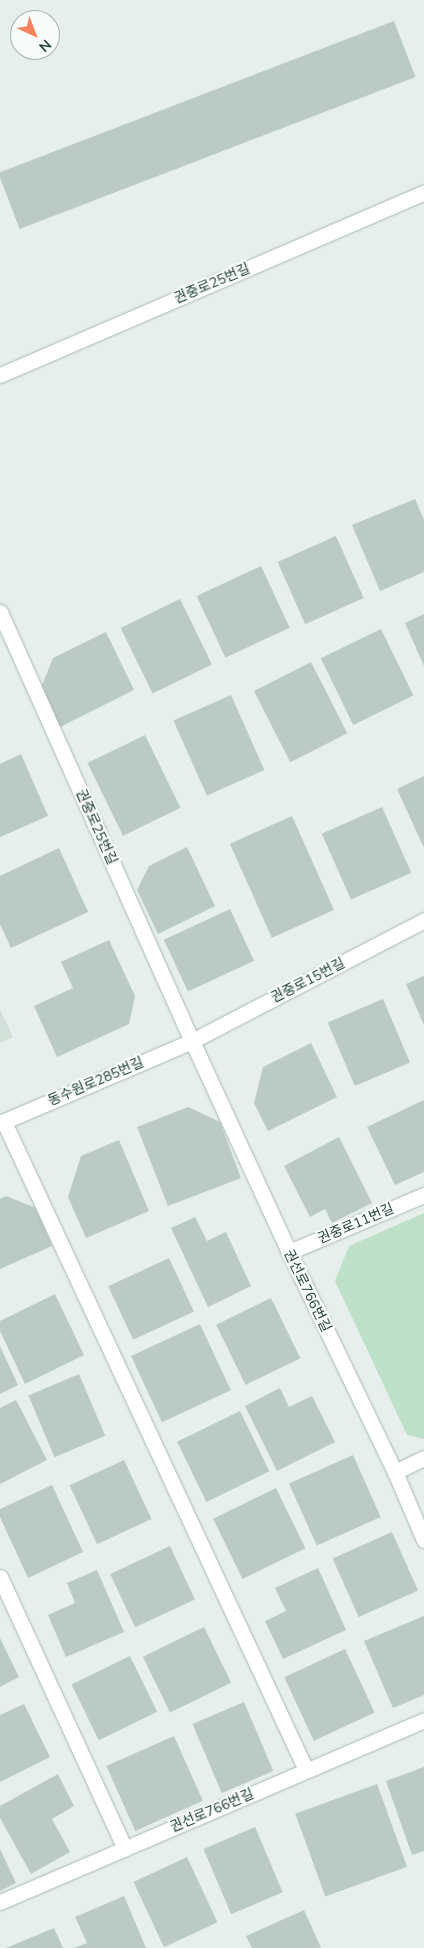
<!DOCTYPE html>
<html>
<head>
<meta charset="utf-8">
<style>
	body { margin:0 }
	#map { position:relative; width:424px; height:1948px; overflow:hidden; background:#e6efeb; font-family:"Nunito Sans","Noto Sans KR",sans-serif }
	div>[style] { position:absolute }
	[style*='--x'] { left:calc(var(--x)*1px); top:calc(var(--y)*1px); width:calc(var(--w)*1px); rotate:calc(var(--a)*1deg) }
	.built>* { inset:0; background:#d4dfda }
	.green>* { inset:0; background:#bfe0c8 }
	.building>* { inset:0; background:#bbcac4; transform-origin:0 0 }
	.roads { filter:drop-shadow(0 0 1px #a8b8b2) drop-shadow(0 0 1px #a8b8b2) }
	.minor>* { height:15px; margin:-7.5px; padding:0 7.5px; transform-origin:7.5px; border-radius:7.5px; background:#fff }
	span { translate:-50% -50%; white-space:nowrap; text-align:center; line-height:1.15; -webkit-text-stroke:4.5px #f7fbf9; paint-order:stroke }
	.street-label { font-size:14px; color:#24423a }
	.north { position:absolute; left:10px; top:10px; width:50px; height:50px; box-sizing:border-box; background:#f7fbf9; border:1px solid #a3b1ad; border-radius:50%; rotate:137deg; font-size:14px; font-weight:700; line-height:20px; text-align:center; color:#24423a }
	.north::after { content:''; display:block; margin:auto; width:18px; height:22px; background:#f4845f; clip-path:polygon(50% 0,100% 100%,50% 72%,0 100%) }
</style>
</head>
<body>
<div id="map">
	<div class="built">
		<div style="clip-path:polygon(0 1009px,13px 1037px,0 1043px)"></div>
	</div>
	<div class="green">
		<div style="clip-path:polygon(424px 1213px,424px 1439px,407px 1435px,335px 1281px,349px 1246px)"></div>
	</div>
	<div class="building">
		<div style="left:394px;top:21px;width:60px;height:424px;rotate:69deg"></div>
		<div style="clip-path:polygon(415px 499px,424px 520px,424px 572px,380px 591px,352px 525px)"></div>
		<div style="left:336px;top:536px;width:68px;height:64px;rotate:66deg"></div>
		<div style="left:261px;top:566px;width:68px;height:71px;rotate:65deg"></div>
		<div style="left:180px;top:599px;width:73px;height:66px;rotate:64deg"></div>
		<div style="clip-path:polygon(424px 614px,424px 666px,405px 623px)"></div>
		<div style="left:381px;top:629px;width:74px;height:67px;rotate:64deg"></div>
		<div style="clip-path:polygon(106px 632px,134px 690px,60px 727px,41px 688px,53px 658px)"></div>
		<div style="left:311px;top:662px;width:80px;height:64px;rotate:63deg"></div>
		<div style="left:231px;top:695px;width:82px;height:63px;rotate:66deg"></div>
		<div style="left:145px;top:735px;width:81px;height:64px;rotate:64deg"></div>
		<div style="clip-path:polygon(21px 754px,48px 816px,0 837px,0 764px)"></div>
		<div style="clip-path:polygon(424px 776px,424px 848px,397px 789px)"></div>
		<div style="left:382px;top:807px;width:72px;height:66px;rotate:66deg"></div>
		<div style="left:292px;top:816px;width:103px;height:68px;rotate:66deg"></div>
		<div style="clip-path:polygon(187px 847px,215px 906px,158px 934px,137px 890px,149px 866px)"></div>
		<div style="clip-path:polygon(59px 848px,88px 912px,11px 948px,0 924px,0 876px)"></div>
		<div style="left:230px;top:909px;width:57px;height:73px;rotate:65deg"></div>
		<div style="clip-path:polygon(109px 940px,135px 996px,129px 1024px,57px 1057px,34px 1006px,73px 988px,61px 962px)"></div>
		<div style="clip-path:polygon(424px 976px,424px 1025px,406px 984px)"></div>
		<div style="left:383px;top:999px;width:69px;height:60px;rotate:67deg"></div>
		<div style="clip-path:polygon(311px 1043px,337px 1097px,268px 1131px,254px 1103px,263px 1067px)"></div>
		<div style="clip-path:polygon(424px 1100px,424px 1172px,395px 1185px,367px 1127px)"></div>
		<div style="clip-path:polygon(188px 1107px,220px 1122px,241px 1178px,168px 1206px,137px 1127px)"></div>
		<div style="clip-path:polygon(339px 1137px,372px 1203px,332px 1223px,325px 1209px,310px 1217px,284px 1166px)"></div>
		<div style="clip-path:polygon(119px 1140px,149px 1211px,86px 1238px,68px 1197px,81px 1156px)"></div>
		<div style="clip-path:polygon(6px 1196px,36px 1208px,52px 1246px,0 1269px,0 1199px)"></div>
		<div style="clip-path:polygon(195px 1217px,207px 1241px,226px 1232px,251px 1286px,208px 1307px,171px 1228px)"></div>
		<div style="left:169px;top:1258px;width:59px;height:67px;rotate:65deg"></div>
		<div style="clip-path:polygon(55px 1294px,84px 1355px,25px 1384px,0 1331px,0 1321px)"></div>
		<div style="left:271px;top:1298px;width:67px;height:61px;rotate:64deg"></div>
		<div style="left:200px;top:1324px;width:73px;height:76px;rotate:65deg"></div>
		<div style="clip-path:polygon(0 1346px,18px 1385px,0 1394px)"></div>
		<div style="left:79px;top:1374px;width:67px;height:55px;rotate:67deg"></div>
		<div style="clip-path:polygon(280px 1388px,289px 1407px,312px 1396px,335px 1442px,277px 1471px,245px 1406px)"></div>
		<div style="clip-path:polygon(16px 1400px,47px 1460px,0 1484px,0 1408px)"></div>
		<div style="left:240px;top:1411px;width:67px;height:70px;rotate:64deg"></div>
		<div style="left:353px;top:1455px;width:68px;height:70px;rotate:66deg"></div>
		<div style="left:124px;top:1460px;width:65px;height:60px;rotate:65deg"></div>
		<div style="clip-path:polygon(52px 1485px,83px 1552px,28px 1578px,0 1517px,0 1509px)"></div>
		<div style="left:276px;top:1488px;width:67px;height:70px;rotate:64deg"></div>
		<div style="left:392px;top:1532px;width:64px;height:65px;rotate:66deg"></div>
		<div style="left:170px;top:1546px;width:59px;height:66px;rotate:65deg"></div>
		<div style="clip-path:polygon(318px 1568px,346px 1630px,283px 1659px,265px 1621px,286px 1611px,275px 1588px)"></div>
		<div style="clip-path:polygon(97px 1570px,124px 1632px,66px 1657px,48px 1615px,75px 1603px,67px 1583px)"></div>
		<div style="clip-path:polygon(424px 1616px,424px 1695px,393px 1708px,364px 1641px)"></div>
		<div style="left:204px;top:1627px;width:62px;height:68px;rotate:64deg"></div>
		<div style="clip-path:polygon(0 1638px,19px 1677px,0 1687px)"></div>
		<div style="left:345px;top:1649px;width:70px;height:67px;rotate:65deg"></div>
		<div style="left:130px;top:1656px;width:62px;height:65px;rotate:64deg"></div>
		<div style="left:244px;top:1702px;width:75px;height:56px;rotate:67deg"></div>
		<div style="clip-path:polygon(24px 1704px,50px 1757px,0 1782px,0 1715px)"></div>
		<div style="left:174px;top:1736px;width:71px;height:74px;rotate:66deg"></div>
		<div style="clip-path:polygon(424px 1767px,424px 1851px,412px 1855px,386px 1781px)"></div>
		<div style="clip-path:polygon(58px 1774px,74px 1806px,52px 1819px,70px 1852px,31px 1874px,0 1818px,0 1806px)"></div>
		<div style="left:377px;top:1784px;width:88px;height:87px;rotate:70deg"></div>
		<div style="left:255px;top:1827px;width:71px;height:56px;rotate:67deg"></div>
		<div style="clip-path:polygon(0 1849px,16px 1883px,0 1891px)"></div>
		<div style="left:187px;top:1857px;width:72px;height:59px;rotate:65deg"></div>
		<div style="clip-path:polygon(124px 1896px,146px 1948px,74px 1948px,87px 1943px,75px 1917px)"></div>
		<div style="clip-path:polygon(304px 1910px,321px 1948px,252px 1948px,246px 1936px)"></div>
		<div style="clip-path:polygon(54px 1928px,63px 1948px,6px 1948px)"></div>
	</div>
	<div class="roads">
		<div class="minor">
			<div style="--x:0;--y:375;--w:462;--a:-23.3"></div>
			<div style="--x:0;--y:612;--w:470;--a:65.9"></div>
			<div style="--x:192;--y:1041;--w:232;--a:65.3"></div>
			<div style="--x:289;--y:1252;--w:244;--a:64.3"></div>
			<div style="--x:395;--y:1472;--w:74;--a:66.9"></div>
			<div style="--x:4;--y:1122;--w:715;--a:65.01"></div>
			<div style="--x:0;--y:1123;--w:209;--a:-23.1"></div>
			<div style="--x:192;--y:1041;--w:262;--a:-27.5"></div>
			<div style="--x:289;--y:1252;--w:147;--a:-22.9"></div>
			<div style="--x:395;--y:1472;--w:32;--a:-26"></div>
			<div style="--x:0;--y:1577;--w:299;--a:65.3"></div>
			<div style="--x:0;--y:1902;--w:461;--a:-23.2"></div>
		</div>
	</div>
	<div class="street-label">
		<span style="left:212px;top:284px;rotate:-23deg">권중로25번길</span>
		<span style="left:96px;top:827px;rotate:66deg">권중로25번길</span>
		<span style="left:308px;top:981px;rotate:-27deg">권중로15번길</span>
		<span style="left:96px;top:1082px;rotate:-23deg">동수원로285번길</span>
		<span style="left:356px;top:1224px;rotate:-23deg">권중로11번길</span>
		<span style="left:307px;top:1291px;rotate:64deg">권선로766번길</span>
		<span style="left:212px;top:1811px;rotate:-23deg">권선로766번길</span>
	</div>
	<div class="north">N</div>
</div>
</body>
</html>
